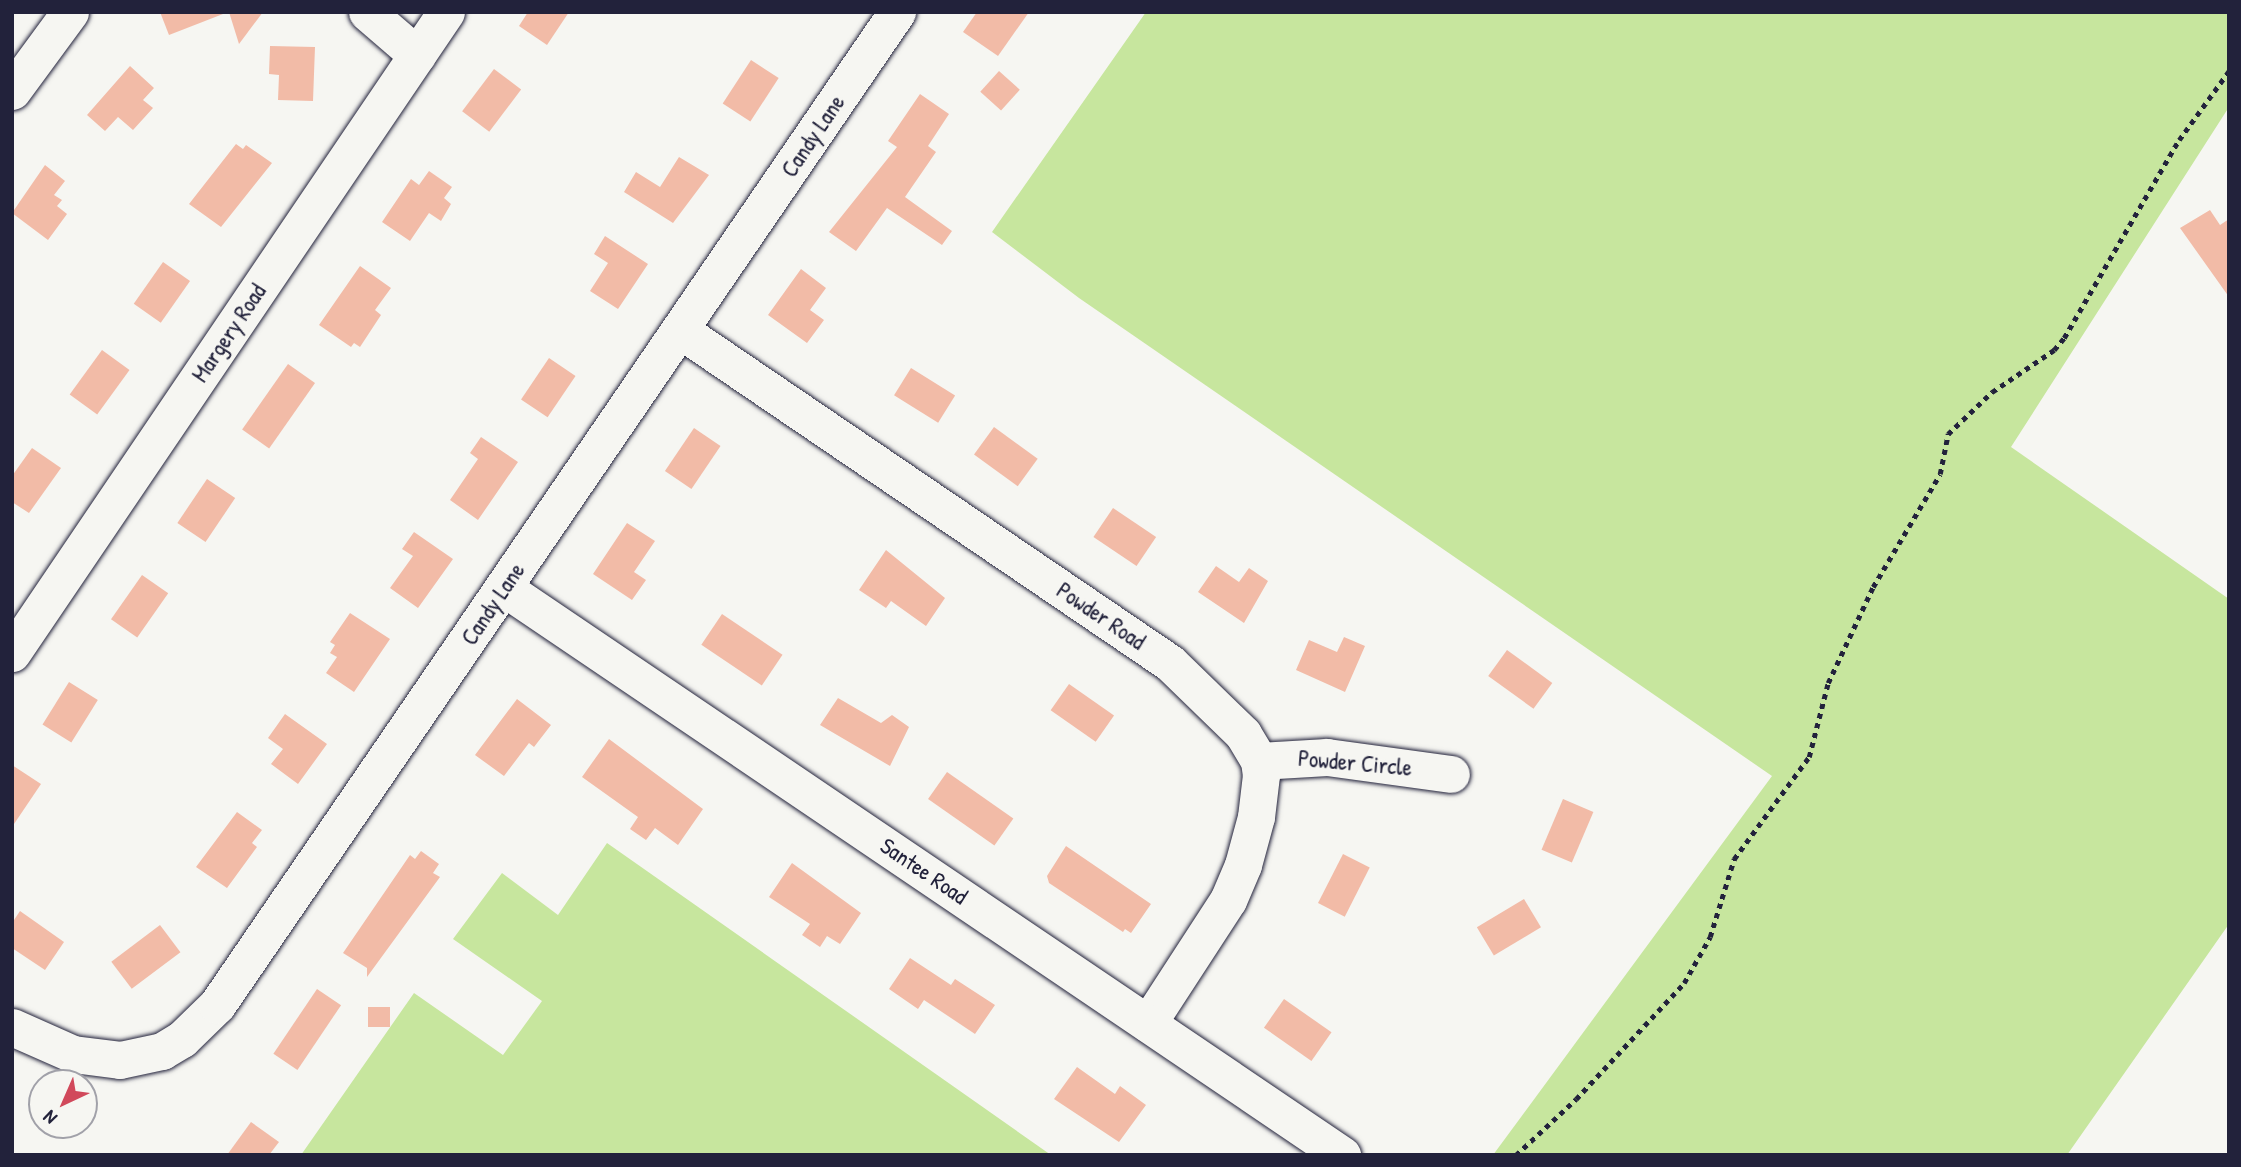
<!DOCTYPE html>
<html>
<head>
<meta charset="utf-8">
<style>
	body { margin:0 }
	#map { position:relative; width:2241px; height:1167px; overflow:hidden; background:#f6f6f2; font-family:"Patrick Hand",sans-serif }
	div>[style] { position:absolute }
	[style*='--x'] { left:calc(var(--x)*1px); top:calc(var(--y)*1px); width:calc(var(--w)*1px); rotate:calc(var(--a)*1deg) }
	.green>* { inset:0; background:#c7e69e }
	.building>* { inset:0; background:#f2bba7; transform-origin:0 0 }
	.path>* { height:4.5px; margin-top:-2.25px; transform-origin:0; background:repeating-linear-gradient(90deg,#22223b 0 5px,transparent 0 10px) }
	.roads { filter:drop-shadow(0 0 2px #22223b) drop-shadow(0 0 2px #22223b) }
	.minor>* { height:37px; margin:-18.5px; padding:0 18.5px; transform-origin:18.5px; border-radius:18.5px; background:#f6f6f2 }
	span { translate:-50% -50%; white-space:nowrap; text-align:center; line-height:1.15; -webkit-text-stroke:5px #f6f6f2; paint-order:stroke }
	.street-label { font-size:23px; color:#22223b }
	.frame { position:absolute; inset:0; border:14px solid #22223b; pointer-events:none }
	.north { position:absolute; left:28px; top:1069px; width:70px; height:70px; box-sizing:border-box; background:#f6f6f2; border:2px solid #a1a1a9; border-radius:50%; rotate:224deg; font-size:19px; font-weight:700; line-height:28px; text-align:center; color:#22223b }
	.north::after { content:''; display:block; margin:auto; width:24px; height:32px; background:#d1495b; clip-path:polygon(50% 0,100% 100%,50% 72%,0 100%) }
</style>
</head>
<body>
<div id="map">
	<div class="green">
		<div style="clip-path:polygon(1146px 12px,2229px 12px,2229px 107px,2011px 447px,2229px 599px,2229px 924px,2067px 1155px,1493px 1155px,1772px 776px,1079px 298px,992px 232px)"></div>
		<div style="clip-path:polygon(607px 843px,1051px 1155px,301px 1155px,414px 993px,503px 1055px,542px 1001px,453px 939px,502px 873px,558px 915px)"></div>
	</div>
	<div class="building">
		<div style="clip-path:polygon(160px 12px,223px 12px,223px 14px,169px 35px)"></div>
		<div style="clip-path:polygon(229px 12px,263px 12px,239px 44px)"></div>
		<div style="clip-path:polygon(528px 12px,569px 12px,547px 45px,519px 26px)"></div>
		<div style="clip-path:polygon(977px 12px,1029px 12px,998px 56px,963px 32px)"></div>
		<div style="clip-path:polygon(270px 46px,315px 47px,313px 101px,278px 100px,279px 75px,269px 74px)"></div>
		<div style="left:751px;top:60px;width:33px;height:52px;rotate:33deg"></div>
		<div style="clip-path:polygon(130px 66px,154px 88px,143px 100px,153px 108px,133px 130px,118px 117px,105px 131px,87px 115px)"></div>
		<div style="left:494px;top:69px;width:34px;height:53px;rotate:37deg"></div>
		<div style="left:999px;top:71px;width:28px;height:28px;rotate:42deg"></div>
		<div style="clip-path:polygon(920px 94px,949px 114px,928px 146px,936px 152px,905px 197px,952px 231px,942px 245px,887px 208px,856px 251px,829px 232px,897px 147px,888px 141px)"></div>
		<div style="clip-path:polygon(236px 144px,243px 149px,246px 145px,272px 163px,221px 227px,189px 204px)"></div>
		<div style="clip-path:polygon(679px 157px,709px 175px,673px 223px,624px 192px,636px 172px,660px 187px)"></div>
		<div style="clip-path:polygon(45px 165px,65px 181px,54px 195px,62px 200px,57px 206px,67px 214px,48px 240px,12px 213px)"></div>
		<div style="clip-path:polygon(429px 171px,452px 187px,444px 198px,451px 204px,441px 221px,429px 213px,410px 241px,382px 222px,411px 179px,419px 185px)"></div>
		<div style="clip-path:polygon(2210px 210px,2220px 225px,2229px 219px,2229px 297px,2180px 228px)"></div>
		<div style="clip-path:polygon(605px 236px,648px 264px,618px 309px,590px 291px,608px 263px,594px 254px)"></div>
		<div style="left:163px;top:262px;width:33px;height:51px;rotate:35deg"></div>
		<div style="clip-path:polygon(360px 266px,391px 288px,375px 310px,381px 315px,360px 347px,354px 343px,351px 347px,319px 325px)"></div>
		<div style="clip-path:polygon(801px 269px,826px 288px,810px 310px,824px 320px,807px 343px,768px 315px)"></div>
		<div style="left:102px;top:350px;width:34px;height:55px;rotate:36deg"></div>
		<div style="left:549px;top:358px;width:32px;height:50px;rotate:34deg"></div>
		<div style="left:288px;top:364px;width:33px;height:80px;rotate:35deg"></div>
		<div style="left:911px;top:368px;width:52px;height:32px;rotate:32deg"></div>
		<div style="left:994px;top:427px;width:54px;height:34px;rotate:36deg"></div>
		<div style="left:694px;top:428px;width:32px;height:52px;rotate:34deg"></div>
		<div style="clip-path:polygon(481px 437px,518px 462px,478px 520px,450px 500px,478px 459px,470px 453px)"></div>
		<div style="clip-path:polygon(32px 448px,61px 468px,29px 513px,12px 502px,12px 476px)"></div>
		<div style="left:207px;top:479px;width:34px;height:53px;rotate:34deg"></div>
		<div style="left:1113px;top:508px;width:52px;height:35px;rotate:34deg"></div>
		<div style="clip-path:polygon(627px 523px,655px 541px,634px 572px,646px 580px,632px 600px,593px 574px)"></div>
		<div style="clip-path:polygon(414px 532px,453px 559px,418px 608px,390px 588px,413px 556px,402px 549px)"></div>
		<div style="clip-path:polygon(886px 550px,945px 598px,926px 626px,891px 601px,886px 608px,859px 590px)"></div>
		<div style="clip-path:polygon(1216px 566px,1239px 582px,1249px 568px,1268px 581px,1244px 623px,1198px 592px)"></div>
		<div style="left:142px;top:575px;width:32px;height:54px;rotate:35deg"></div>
		<div style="clip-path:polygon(350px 613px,390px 639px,354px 692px,326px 673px,337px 657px,330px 653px,335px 645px,330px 642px)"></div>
		<div style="left:722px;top:614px;width:73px;height:37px;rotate:34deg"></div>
		<div style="clip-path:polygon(1344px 637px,1365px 646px,1345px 692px,1296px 670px,1309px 640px,1337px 652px)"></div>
		<div style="left:1507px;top:650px;width:56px;height:32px;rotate:36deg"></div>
		<div style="left:69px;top:682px;width:34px;height:50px;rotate:32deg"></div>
		<div style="left:1069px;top:684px;width:55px;height:32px;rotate:35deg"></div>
		<div style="clip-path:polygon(838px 698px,881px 723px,892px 715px,909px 727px,890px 766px,820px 725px)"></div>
		<div style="clip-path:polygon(517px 699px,551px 725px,534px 747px,529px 743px,504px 776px,475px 755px)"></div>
		<div style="clip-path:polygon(285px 714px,327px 744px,298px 784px,271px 764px,283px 749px,268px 738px)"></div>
		<div style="clip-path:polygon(609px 739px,703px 809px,678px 845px,655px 828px,646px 840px,630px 829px,638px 817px,582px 777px)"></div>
		<div style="clip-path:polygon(12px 765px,41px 784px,12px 827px)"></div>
		<div style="left:947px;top:772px;width:81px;height:33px;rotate:35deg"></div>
		<div style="left:1563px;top:799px;width:33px;height:55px;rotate:23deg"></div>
		<div style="clip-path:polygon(237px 812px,262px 830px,252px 843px,257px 847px,227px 888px,196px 867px)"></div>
		<div style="clip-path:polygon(1066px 846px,1151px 904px,1131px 933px,1125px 929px,1123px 932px,1049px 883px,1047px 876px)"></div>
		<div style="clip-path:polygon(421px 851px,439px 864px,433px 873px,440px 877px,367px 977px,367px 968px,343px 953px,410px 855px,415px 859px)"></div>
		<div style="left:1343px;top:854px;width:30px;height:55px;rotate:27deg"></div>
		<div style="clip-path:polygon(792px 863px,861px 913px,840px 944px,827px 936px,820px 947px,802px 935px,810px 924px,769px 897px)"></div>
		<div style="left:1524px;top:899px;width:33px;height:55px;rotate:59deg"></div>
		<div style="clip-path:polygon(20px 911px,64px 942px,45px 970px,12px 948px,12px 923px)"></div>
		<div style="left:160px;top:925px;width:34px;height:61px;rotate:53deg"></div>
		<div style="clip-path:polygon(910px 958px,951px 985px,955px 979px,995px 1005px,975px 1034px,924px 1000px,918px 1009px,889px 989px)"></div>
		<div style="left:317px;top:989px;width:29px;height:78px;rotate:34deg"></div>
		<div style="left:1284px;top:999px;width:58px;height:35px;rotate:35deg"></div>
		<div style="left:390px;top:1007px;width:20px;height:22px;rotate:90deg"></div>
		<div style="clip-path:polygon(1077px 1067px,1115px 1094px,1120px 1086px,1146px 1105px,1119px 1142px,1054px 1099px)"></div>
		<div style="clip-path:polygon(251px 1122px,279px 1142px,269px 1155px,227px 1155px)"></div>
	</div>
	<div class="path">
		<div style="--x:1516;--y:1155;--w:82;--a:-43"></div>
		<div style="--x:1576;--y:1099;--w:158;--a:-47"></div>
		<div style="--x:1684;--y:983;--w:53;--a:-60.5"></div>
		<div style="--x:1710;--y:937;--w:82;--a:-72.9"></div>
		<div style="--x:1734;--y:859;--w:127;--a:-53.7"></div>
		<div style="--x:1809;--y:757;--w:76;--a:-75.6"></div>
		<div style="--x:1828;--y:683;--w:106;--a:-64.9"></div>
		<div style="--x:1873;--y:587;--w:131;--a:-59.3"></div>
		<div style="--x:1940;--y:474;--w:41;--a:-78.7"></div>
		<div style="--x:1948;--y:434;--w:61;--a:-43.7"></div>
		<div style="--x:1992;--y:392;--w:75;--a:-34.1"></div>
		<div style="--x:2054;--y:350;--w:16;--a:-50"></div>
		<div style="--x:2064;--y:338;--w:229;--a:-59.9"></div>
		<div style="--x:2179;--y:140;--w:85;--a:-54.1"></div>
	</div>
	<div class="roads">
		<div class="minor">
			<div style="--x:367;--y:12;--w:66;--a:40.7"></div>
			<div style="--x:12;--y:91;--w:98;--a:-53.7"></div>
			<div style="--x:680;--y:330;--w:592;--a:34.2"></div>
			<div style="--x:1170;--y:663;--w:102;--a:44.2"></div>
			<div style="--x:1243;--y:734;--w:31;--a:59"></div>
			<div style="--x:1259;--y:761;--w:14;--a:82"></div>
			<div style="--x:1261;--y:775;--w:42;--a:96.8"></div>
			<div style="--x:1256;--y:817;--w:50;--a:105.2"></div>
			<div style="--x:1243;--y:865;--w:38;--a:113"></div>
			<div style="--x:1228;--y:900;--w:147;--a:123"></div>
			<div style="--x:504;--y:588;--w:1012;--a:34.08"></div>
			<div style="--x:12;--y:653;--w:774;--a:-55.9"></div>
			<div style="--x:1259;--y:761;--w:68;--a:-3.4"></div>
			<div style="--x:1327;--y:757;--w:125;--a:7.8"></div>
			<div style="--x:12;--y:1027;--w:67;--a:23.9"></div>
			<div style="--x:73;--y:1054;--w:47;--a:7.3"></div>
			<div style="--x:120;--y:1060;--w:43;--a:-12.1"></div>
			<div style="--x:162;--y:1051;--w:23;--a:-31"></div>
			<div style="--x:182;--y:1039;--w:49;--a:-44.2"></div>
			<div style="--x:217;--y:1005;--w:1204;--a:-55.6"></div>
		</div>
	</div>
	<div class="street-label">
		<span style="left:813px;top:136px;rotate:-56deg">Candy Lane</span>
		<span style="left:229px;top:333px;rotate:-56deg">Margery Road</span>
		<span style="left:493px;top:604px;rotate:-56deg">Candy Lane</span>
		<span style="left:1101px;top:616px;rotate:34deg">Powder Road</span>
		<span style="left:1355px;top:763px;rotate:5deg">Powder Circle</span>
		<span style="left:924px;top:871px;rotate:34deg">Santee Road</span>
	</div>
	<div class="frame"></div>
	<div class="north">N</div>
</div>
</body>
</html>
